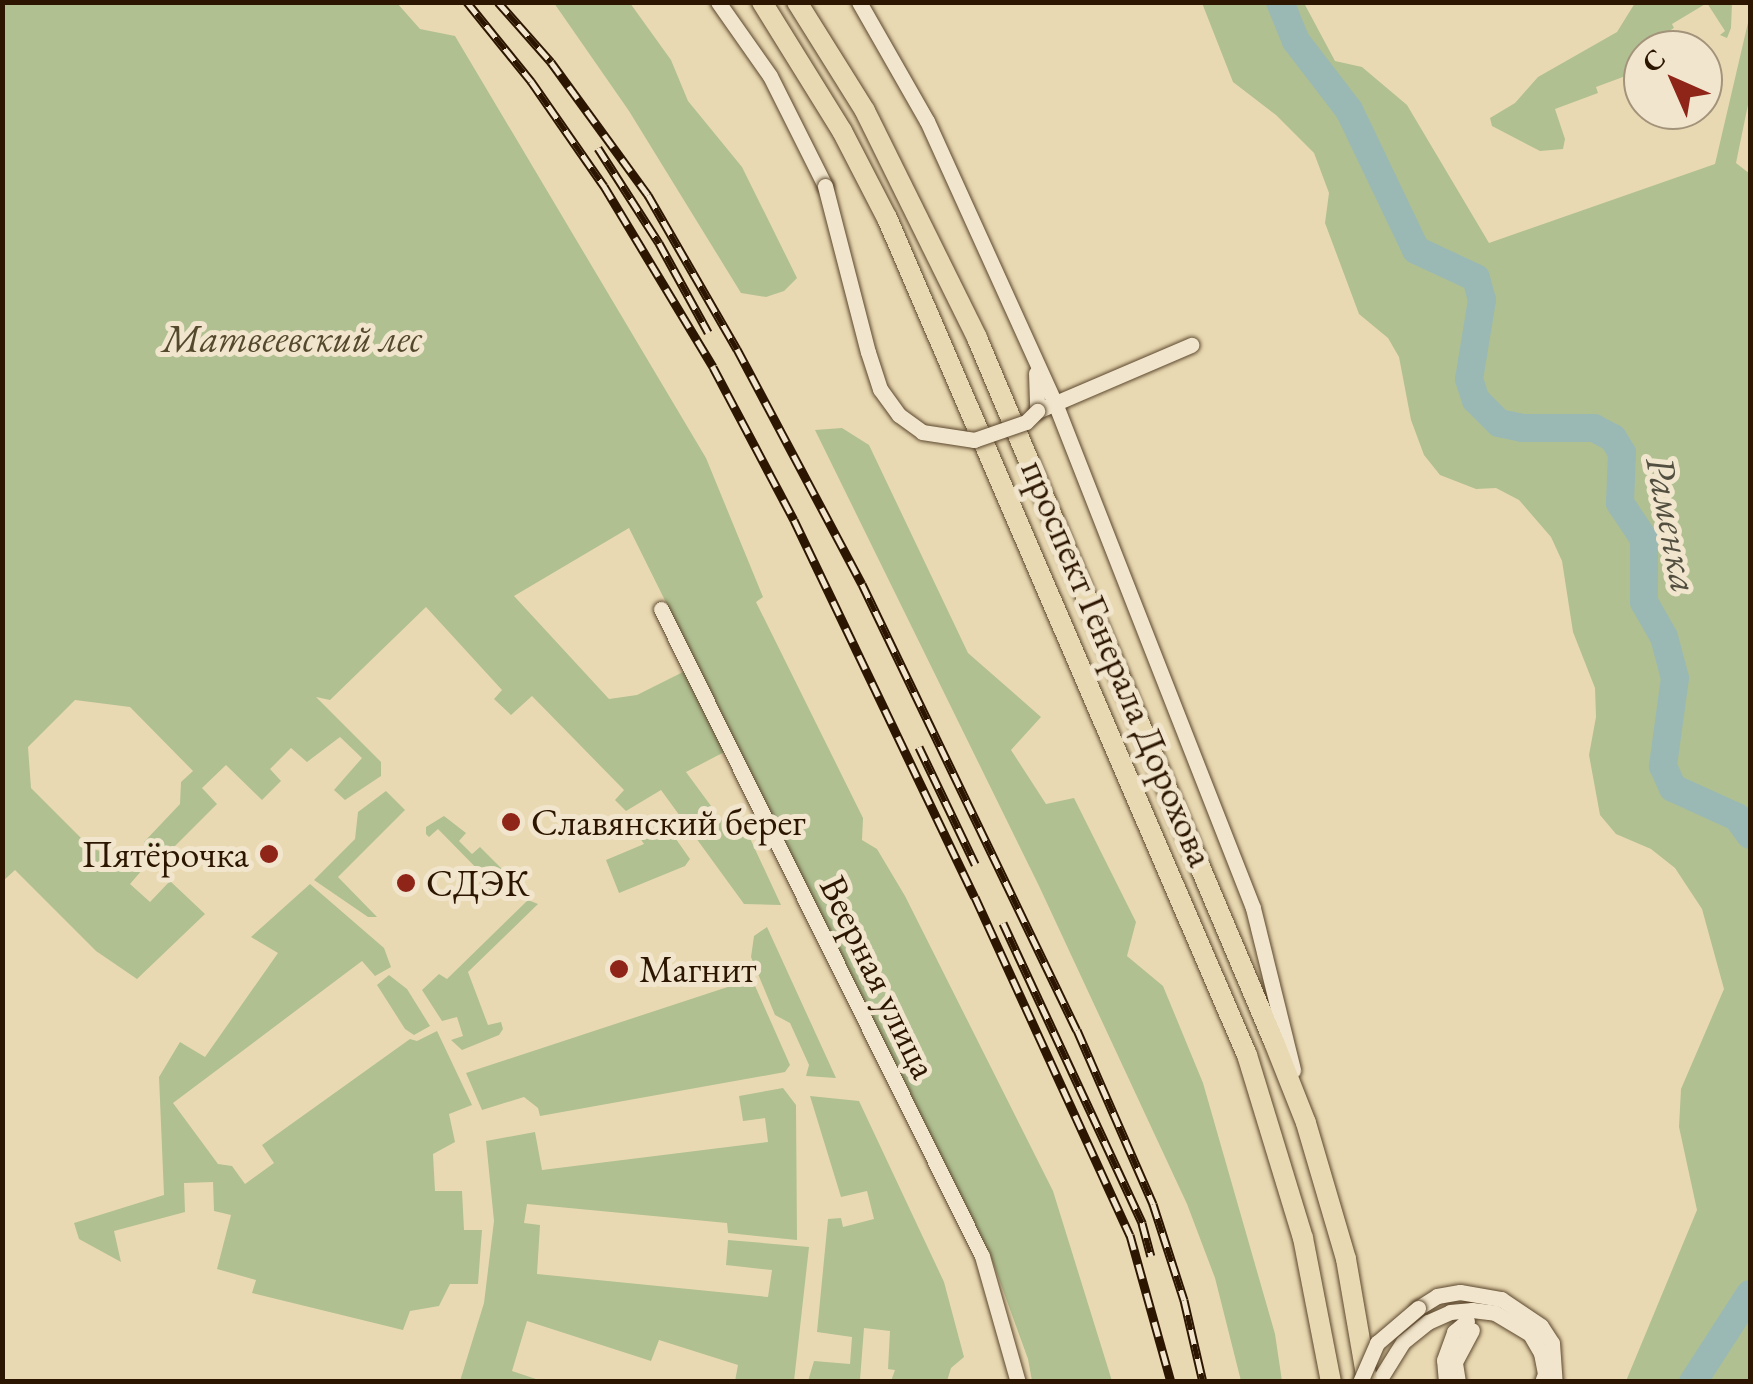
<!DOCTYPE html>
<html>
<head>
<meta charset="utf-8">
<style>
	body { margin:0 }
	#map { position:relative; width:1753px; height:1384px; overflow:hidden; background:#e9d9b2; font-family:"EB Garamond",serif }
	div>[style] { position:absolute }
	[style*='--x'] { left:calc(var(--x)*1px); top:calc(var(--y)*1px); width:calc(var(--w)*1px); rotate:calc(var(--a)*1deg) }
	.green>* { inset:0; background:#b0c091 }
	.river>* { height:28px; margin:-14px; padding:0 14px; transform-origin:14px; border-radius:14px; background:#9ab9b5 }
	.roads { filter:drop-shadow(0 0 2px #5c472d) drop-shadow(0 0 2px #5c472d) }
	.minor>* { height:15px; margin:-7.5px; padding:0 7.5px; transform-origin:7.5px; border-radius:7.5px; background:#f1e6cd }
	.major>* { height:20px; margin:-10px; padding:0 10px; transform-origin:10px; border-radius:10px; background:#e9d9b2 }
	.rail>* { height:9px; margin-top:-4.5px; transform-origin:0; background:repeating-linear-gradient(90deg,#f1e6cd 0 15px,#2d1601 0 30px); box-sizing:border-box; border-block:2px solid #2d1601 }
	.bridges { filter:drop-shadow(0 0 2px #5c472d) drop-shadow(0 0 2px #5c472d) }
	.minor-bridge>* { height:15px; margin:-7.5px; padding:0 7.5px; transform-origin:7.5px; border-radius:7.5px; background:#f1e6cd }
	.dots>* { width:28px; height:28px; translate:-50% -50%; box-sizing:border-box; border:5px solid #f1e6cd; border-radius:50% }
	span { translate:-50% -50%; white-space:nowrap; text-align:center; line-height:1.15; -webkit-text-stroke:10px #f1e6cd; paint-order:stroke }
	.park-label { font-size:38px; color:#54492c; font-style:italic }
	.street-label { font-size:38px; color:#2d1601 }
	.poi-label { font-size:38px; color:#2d1601 }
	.left { translate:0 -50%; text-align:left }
	.right { translate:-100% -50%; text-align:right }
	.water-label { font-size:40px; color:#534f40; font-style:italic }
	.frame { position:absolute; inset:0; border:5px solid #2d1601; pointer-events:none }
	.north { position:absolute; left:1623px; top:30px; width:100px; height:100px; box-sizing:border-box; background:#f1e6cd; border:2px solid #a3937b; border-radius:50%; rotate:315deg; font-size:28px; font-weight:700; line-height:40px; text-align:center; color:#2d1601 }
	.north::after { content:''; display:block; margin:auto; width:35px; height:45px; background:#8f2418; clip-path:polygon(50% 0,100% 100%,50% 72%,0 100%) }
</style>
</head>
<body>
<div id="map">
	<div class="green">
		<div style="clip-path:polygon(3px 3px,397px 3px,420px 29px,455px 36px,706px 458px,763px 597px,756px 602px,863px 818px,862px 840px,877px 849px,905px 896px,1053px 1191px,1112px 1381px,1032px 1381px,1028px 1359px,991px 1257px,629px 528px,514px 596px,609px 699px,637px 695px,689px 669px,730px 749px,686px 772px,728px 829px,748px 834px,781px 905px,744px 904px,661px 790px,626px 811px,615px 800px,624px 790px,532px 696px,511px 715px,494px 699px,502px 690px,426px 607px,330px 700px,316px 697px,381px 762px,381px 776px,345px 800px,334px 790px,362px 758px,340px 737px,307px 762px,291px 748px,270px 769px,281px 781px,262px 800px,226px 765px,202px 788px,217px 804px,162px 859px,144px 842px,180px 804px,181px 782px,193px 771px,130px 707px,75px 700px,28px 747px,31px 788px,92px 849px,149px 862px,130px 884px,150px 902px,170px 881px,205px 914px,137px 979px,96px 951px,15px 870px,3px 881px)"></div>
		<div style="clip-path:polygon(554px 3px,630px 3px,671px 60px,688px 101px,742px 167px,797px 278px,784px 291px,766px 297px,741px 293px,629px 111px)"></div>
		<div style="clip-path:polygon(1202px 3px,1304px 3px,1335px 61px,1362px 67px,1407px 105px,1489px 243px,1715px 164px,1750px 14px,1750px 95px,1736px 163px,1750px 174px,1750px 1381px,1626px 1381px,1697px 1210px,1679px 1127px,1681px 1089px,1724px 989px,1702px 909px,1675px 868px,1651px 849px,1616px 834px,1600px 815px,1589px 755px,1596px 717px,1595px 688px,1573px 632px,1562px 561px,1551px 537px,1519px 500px,1496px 488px,1476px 489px,1440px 475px,1424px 455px,1411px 420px,1399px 357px,1388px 338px,1359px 314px,1325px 223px,1329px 193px,1314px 153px,1276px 115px,1233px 82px)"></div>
		<div style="clip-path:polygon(1635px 3px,1732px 3px,1731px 28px,1727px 38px,1720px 35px,1725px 31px,1707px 3px,1672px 24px,1674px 28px,1649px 43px,1653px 50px,1643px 50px,1643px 103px,1631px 74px,1596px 87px,1598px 93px,1555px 109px,1565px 139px,1563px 149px,1540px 151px,1492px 126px,1490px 118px,1515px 103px,1538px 77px,1617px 32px)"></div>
		<div style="clip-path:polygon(842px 428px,869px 445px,968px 653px,1041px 717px,1011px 750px,1046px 804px,1074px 798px,1136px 922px,1127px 956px,1163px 986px,1203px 1083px,1275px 1334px,1282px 1381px,1241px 1381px,1215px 1278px,1187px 1204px,1039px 886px,815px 430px)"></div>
		<div style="clip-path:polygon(386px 791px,405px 810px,338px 877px,377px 917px,368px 917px,314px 880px,355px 839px,358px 812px)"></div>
		<div style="clip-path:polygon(653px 815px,659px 815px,690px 859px,685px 866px,619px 893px,606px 860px,644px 844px,633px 828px)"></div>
		<div style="clip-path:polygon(444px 816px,466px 833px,459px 841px,472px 854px,480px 847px,509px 876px,501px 891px,492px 894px,485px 888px,490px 882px,438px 829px,429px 837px,426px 834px,426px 827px)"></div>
		<div style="clip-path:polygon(310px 884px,384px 948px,391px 967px,375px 976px,362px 961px,173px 1103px,218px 1164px,232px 1166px,245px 1184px,274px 1163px,262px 1145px,410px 1039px,417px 1041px,437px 1031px,472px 1105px,449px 1114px,455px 1142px,433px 1154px,435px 1191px,462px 1191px,464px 1230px,482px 1230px,478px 1284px,450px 1284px,439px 1306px,410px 1311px,403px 1330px,252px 1293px,256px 1280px,217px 1269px,231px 1215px,214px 1211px,213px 1182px,184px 1183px,185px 1212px,114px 1231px,121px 1262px,79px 1239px,74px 1223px,164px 1195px,159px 1077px,180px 1042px,205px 1057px,278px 953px,251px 937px)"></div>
		<div style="clip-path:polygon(528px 900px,538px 904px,468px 972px,488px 1025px,501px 1022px,503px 1029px,499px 1035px,462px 1050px,451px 1040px,463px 1036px,457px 1017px,442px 1021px,422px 990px,439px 974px,447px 979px)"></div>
		<div style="clip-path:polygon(767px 927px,836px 1078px,806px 1076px,809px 1065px,790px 1023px,775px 1015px,751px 957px,754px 936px)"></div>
		<div style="clip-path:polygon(389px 975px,407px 989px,430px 1026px,414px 1035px,405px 1029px,377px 985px)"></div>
		<div style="clip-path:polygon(752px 979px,790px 1065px,785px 1072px,540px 1116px,538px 1108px,524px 1097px,482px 1110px,466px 1073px)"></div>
		<div style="clip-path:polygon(783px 1088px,796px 1105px,797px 1240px,728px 1233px,727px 1223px,527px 1204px,524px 1223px,540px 1225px,537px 1274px,768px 1297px,772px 1270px,726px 1265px,728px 1240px,809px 1247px,794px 1381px,735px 1381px,738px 1365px,659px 1340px,651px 1361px,527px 1321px,512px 1371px,542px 1381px,460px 1381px,484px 1303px,494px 1221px,486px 1141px,535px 1132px,542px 1170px,768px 1142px,765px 1118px,743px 1121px,739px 1096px)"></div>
		<div style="clip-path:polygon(810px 1096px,859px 1101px,944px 1282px,964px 1357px,951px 1368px,947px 1381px,891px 1381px,895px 1370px,888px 1369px,890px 1331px,864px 1328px,860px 1380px,808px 1381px,814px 1361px,850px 1364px,852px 1337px,817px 1332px,828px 1219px,841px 1218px,843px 1227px,874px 1219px,867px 1191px,841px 1197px)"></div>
	</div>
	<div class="river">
		<div style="--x:1280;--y:2;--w:42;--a:67.7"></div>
		<div style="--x:1296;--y:41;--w:87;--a:52.5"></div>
		<div style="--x:1349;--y:110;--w:155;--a:64.4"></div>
		<div style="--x:1416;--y:250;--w:66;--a:25"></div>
		<div style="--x:1476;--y:278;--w:23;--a:75"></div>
		<div style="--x:1482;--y:300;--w:80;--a:99.3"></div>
		<div style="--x:1469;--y:379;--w:22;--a:72"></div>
		<div style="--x:1476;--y:400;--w:33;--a:45"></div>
		<div style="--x:1499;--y:423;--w:24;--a:12"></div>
		<div style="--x:1522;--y:428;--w:72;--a:0"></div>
		<div style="--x:1594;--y:428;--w:21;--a:28"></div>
		<div style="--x:1613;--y:438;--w:17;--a:59"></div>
		<div style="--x:1622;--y:453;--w:50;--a:92.3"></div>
		<div style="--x:1620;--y:503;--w:43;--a:56.3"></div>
		<div style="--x:1644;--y:539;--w:63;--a:90"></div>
		<div style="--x:1644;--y:602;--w:40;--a:60.3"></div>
		<div style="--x:1664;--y:637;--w:42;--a:75"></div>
		<div style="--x:1675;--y:678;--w:89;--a:97.8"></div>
		<div style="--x:1663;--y:766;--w:24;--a:66"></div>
		<div style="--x:1673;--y:788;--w:70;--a:24.4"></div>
		<div style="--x:1737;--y:817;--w:22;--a:54"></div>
		<div style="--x:1693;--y:1382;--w:105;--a:-57.1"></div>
	</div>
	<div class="roads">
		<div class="minor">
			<div style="--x:718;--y:2;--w:90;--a:54.9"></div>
			<div style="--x:770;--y:76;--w:123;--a:63.4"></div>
			<div style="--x:859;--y:2;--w:137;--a:60.3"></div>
			<div style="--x:927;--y:121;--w:310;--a:65.6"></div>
			<div style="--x:1055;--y:403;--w:542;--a:68.59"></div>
			<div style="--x:1253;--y:908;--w:167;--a:76.1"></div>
			<div style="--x:1036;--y:373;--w:38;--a:88"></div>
			<div style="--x:1037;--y:411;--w:168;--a:-23.2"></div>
			<div style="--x:661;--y:609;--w:722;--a:63.61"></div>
			<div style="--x:982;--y:1256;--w:131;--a:74.1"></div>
			<div style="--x:1418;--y:1308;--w:22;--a:-32"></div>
			<div style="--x:1437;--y:1296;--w:23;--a:-10"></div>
			<div style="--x:1460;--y:1292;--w:42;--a:9.7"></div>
			<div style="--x:1501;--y:1299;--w:48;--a:34"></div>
			<div style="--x:1541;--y:1326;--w:20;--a:57"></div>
			<div style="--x:1552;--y:1343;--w:39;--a:86"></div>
			<div style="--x:1378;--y:1382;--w:47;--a:-58"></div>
			<div style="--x:1403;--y:1342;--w:32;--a:-39"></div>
			<div style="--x:1428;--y:1322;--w:24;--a:-24"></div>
			<div style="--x:1450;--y:1312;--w:22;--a:-5"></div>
			<div style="--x:1472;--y:1310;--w:23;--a:7"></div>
			<div style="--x:1495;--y:1313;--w:41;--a:31"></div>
			<div style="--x:1530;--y:1334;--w:22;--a:60"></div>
			<div style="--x:1541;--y:1353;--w:21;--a:79"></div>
			<div style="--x:1545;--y:1374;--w:9;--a:111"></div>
			<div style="--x:1446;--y:1382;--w:22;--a:-95"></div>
			<div style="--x:1444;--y:1360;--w:30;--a:-70"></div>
			<div style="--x:1454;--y:1332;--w:17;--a:-40"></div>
			<div style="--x:1458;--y:1382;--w:20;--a:-99"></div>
			<div style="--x:1455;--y:1362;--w:36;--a:-62"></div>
		</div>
		<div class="major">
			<div style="--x:762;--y:2;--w:152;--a:58.2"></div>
			<div style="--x:842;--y:131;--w:98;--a:62.7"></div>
			<div style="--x:887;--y:218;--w:911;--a:66.73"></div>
			<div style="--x:1247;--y:1055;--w:191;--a:73"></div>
			<div style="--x:1303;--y:1238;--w:147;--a:79"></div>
			<div style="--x:797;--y:2;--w:128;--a:58"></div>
			<div style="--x:865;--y:111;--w:253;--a:63.7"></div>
			<div style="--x:977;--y:338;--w:764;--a:67.13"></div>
			<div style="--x:1274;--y:1042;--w:87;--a:68.4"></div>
			<div style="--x:1306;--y:1123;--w:142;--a:73.6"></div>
			<div style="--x:1346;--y:1259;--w:124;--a:80.2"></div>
		</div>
	</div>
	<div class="rail">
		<div style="--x:467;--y:2;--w:102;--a:51"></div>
		<div style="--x:531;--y:81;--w:128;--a:55.2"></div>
		<div style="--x:604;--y:186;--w:211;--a:58.9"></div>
		<div style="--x:713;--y:367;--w:173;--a:62.1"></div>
		<div style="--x:794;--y:520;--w:418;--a:64.4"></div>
		<div style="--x:975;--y:897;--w:372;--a:65.4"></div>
		<div style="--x:1130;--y:1235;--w:153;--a:74.4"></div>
		<div style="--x:498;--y:2;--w:80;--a:48.5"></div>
		<div style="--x:551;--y:62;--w:165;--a:53.9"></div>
		<div style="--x:648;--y:195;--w:178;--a:60"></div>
		<div style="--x:737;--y:349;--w:266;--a:62"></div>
		<div style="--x:862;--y:584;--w:495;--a:64.3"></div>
		<div style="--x:1077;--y:1030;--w:190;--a:66.4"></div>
		<div style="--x:1153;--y:1204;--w:101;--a:72.1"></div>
		<div style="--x:1184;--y:1300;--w:84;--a:77"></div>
		<div style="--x:598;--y:148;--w:113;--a:57.3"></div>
		<div style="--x:659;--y:243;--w:102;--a:61.2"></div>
		<div style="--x:919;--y:747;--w:130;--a:64.4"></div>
		<div style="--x:1003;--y:923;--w:331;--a:65.1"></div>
		<div style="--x:1142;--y:1223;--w:34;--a:75"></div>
	</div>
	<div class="bridges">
		<div class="minor-bridge">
			<div style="--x:825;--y:186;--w:171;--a:75.5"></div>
			<div style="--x:868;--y:352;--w:39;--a:72"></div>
			<div style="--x:880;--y:389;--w:32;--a:54"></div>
			<div style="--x:899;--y:415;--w:29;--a:36"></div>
			<div style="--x:922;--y:432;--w:53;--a:8.7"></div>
			<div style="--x:974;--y:440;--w:55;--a:-19.1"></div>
			<div style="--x:1026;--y:422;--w:16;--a:-45"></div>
			<div style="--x:1360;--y:1382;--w:43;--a:-66.4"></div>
			<div style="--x:1377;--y:1343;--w:54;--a:-40.5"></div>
		</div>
	</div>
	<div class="dots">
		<div style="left:511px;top:822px;background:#8f2418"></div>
		<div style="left:269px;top:854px;background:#8f2418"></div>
		<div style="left:406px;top:883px;background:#8f2418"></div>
		<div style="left:619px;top:969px;background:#8f2418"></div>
	</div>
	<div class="park-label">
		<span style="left:292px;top:338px">Матвеевский лес</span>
	</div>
	<div class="street-label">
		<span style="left:1118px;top:663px;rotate:67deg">проспект Генерала Дорохова</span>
		<span style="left:879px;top:977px;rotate:64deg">Веерная улица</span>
	</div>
	<div class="poi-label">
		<span class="left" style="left:531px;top:822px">Славянский берег</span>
		<span class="right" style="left:249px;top:854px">Пятёрочка</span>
		<span class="left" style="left:426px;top:883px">СДЭК</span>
		<span class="left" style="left:639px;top:969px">Магнит</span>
	</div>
	<div class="water-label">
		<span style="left:1673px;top:524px;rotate:79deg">Раменка</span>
	</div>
	<div class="frame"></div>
	<div class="north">С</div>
</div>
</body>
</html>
